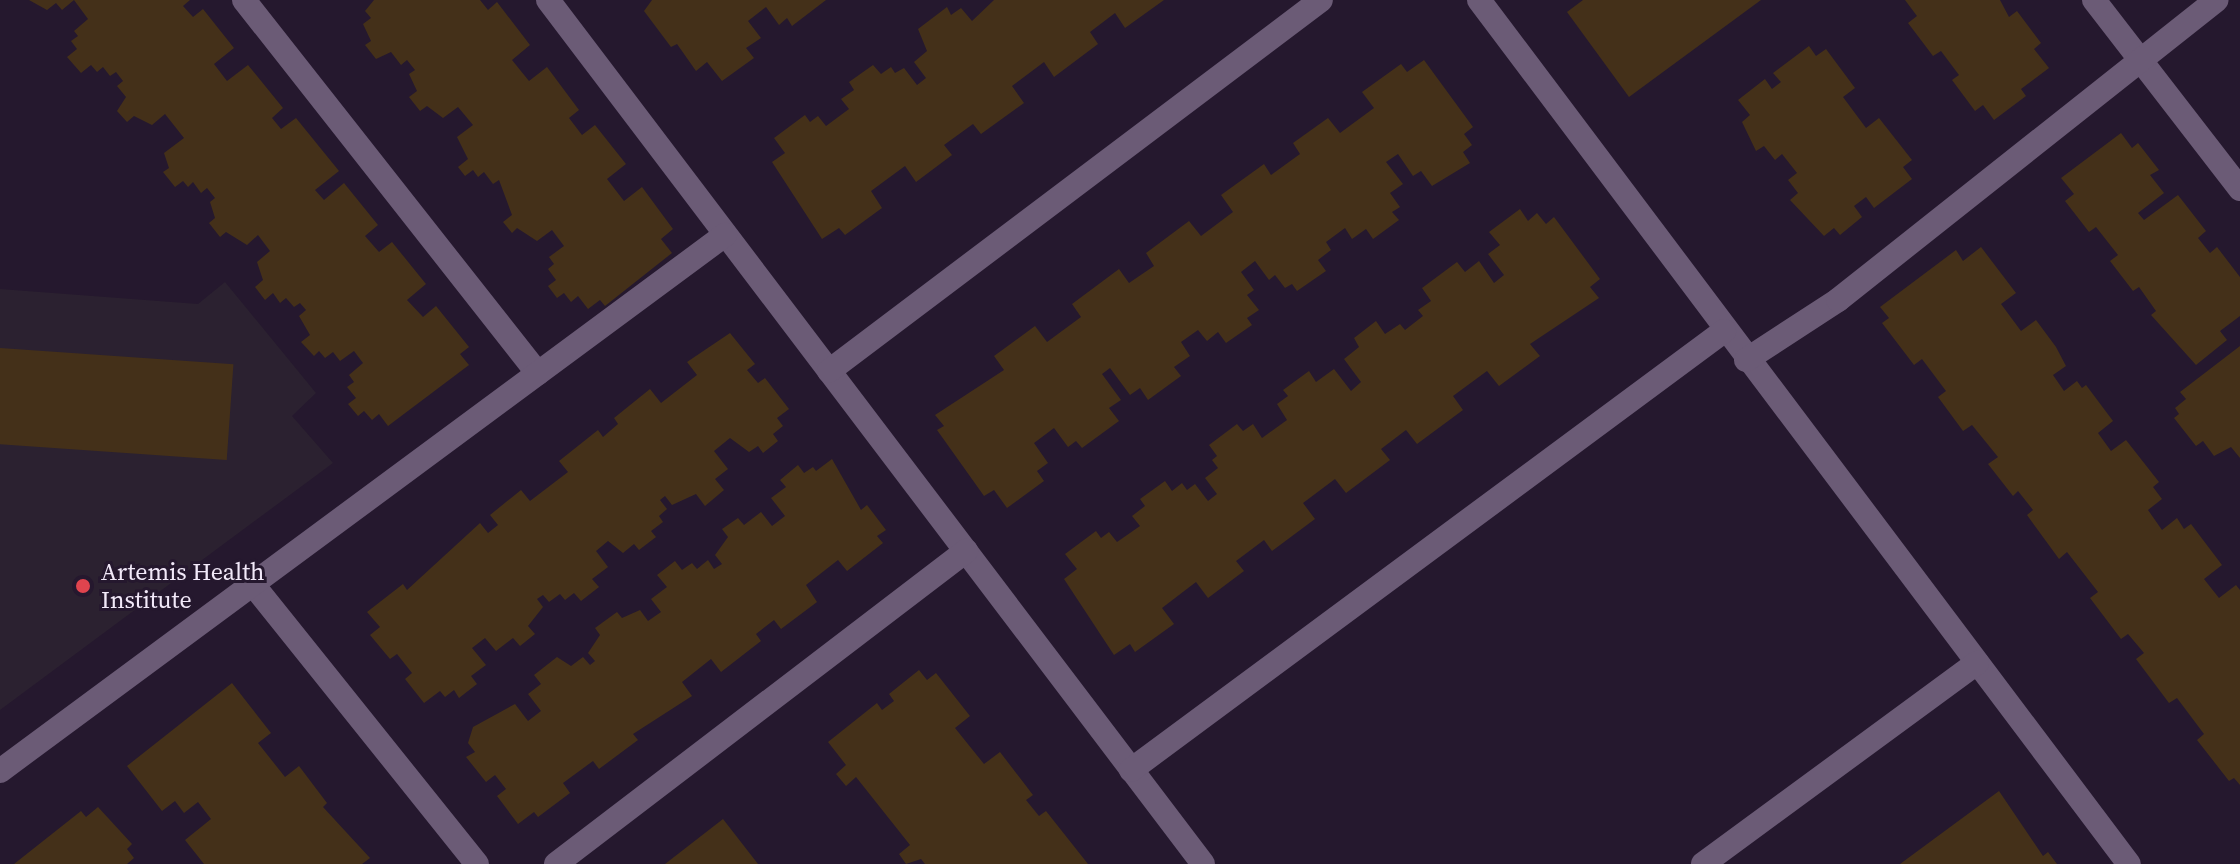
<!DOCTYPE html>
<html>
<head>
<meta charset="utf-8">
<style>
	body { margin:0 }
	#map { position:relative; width:2240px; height:864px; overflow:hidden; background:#25182e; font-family:"Source Serif 4",serif }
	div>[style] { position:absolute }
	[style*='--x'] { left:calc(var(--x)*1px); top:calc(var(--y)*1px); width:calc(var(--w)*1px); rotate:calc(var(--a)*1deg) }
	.medical>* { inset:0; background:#2b2130 }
	.building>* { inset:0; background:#443019; transform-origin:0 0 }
	.street>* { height:24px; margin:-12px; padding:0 12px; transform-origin:12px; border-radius:12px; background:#6b5b76 }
	.dots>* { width:22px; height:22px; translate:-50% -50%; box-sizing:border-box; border:4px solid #25182e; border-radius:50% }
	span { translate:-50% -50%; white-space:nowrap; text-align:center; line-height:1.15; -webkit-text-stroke:6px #25182e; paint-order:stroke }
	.poi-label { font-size:24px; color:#f2e9f9 }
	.left { translate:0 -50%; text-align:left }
</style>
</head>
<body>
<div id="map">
	<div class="medical">
		<div style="clip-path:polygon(225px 282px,316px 393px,292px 416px,333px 463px,0 710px,0 289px,198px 304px)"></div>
	</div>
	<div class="building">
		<div style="clip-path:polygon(29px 0,190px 0,183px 6px,193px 17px,203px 9px,234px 48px,214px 64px,227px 81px,248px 65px,283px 108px,272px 118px,281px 129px,296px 118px,339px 171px,315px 190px,324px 200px,344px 183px,378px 225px,365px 236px,379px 252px,392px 242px,426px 284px,407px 300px,423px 317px,436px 306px,469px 347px,460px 354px,469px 365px,388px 426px,379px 414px,372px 420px,364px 411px,358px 416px,348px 404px,356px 398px,347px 387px,354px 382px,349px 375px,363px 363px,354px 351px,340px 361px,333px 352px,325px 358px,319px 351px,314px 356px,301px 342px,310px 335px,299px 316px,306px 310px,300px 303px,294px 307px,286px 298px,280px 303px,273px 293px,265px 300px,255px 287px,263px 280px,257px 262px,270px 251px,258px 235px,247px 245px,226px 232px,220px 237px,209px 223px,215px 218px,210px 202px,215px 198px,207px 188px,201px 193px,193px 182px,188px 187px,183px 181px,175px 187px,163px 172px,169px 168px,164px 153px,184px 138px,165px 114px,152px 125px,134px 116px,127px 122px,117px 111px,126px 97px,117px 86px,123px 81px,116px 72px,110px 76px,103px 67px,97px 72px,91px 65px,81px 73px,67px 57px,77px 49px,71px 41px,78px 36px,74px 31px,88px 19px,74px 0,62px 10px,56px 3px,47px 10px)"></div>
		<div style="clip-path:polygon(374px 0,480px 0,488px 10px,497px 2px,530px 45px,512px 60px,529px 81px,547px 67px,579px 110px,569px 118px,582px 135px,595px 125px,626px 164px,607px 179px,624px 201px,642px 187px,673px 229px,661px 239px,672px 253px,605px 306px,600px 300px,588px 309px,578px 296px,571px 302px,564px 293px,557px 298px,548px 286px,556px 280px,548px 269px,554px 264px,549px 257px,564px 246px,552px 230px,537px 241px,517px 228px,512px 233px,503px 222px,512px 215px,499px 180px,493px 184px,484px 172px,478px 177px,473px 170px,465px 176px,458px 167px,468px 159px,457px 137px,473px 125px,458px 107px,443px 118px,427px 106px,420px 111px,409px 97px,417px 91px,409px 74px,415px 70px,407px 60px,401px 65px,391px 52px,376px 59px,365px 45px,371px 41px,363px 24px,371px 18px,365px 11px)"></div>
		<div style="clip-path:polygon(652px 0,826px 0,792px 26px,787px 18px,779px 25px,766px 7px,748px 21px,761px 38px,746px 48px,754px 58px,722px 81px,707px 62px,696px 71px,677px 44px,671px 47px,644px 11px)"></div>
		<div style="clip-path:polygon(994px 0,1164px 0,1125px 28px,1115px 13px,1090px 32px,1098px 44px,1054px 77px,1044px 62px,1012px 86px,1024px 103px,981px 134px,973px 124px,944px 145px,952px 155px,916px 182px,905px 166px,871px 191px,882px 208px,845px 235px,839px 228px,822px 239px,772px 162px,785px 153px,774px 138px,805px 115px,810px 122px,818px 116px,826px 126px,849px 109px,841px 99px,854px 90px,849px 82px,873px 65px,881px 74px,891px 67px,895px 73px,904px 68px,917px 85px,926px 78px,914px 62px,927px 51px,918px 29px,947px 7px,951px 15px,961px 8px,972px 21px)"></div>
		<div style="clip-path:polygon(1583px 0,1761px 0,1629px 97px,1567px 12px)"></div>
		<div style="clip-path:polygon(1905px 0,2000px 0,2009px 17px,2017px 11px,2041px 43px,2034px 49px,2049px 68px,2021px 89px,2026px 96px,1994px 120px,1983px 105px,1975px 111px,1952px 80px,1959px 75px,1941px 51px,1933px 56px,1908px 23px,1917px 16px)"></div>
		<div style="clip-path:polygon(1809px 46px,1816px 56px,1826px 49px,1855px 88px,1843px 97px,1866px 128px,1879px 118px,1912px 160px,1903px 167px,1912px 179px,1874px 208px,1866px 197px,1854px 206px,1862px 217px,1840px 235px,1834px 228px,1824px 236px,1790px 200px,1798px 193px,1788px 180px,1797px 173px,1782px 154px,1775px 160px,1764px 146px,1756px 151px,1742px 122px,1750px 115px,1738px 100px,1765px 79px,1772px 89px,1781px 82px,1773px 73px)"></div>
		<div style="clip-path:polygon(1424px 60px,1473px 127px,1464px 134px,1472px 145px,1463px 152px,1470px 163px,1432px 186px,1421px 171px,1413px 176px,1398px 154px,1386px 162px,1403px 184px,1390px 193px,1400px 207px,1392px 212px,1399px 220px,1373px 239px,1366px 229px,1352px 239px,1345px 228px,1326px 242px,1331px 250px,1318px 260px,1326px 271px,1297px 291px,1292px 284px,1285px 288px,1275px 275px,1269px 280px,1255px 261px,1241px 272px,1254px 290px,1247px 295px,1259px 310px,1247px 318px,1252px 325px,1226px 343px,1218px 332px,1207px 341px,1198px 330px,1181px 342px,1190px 356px,1174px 367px,1181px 376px,1148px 400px,1140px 388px,1130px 395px,1110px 368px,1102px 374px,1121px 400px,1109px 408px,1119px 421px,1082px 448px,1076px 441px,1068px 447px,1054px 428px,1034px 443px,1048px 463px,1037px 471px,1044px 481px,1007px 508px,994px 490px,984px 496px,937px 430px,944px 426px,935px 415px,1004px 370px,994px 356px,1035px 326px,1047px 342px,1081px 317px,1072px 304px,1119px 269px,1129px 283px,1154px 266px,1146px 253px,1189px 221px,1201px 236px,1233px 212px,1221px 195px,1264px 164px,1271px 175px,1300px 154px,1293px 143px,1328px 118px,1340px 133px,1374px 108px,1362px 92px,1401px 64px,1407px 72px)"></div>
		<div style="clip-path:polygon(2121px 133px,2132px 148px,2138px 143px,2159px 170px,2150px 175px,2164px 193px,2138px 213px,2144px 220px,2178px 195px,2206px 231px,2198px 238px,2210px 253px,2217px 247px,2240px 277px,2240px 316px,2220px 331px,2227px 340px,2196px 365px,2151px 315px,2156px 311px,2139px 287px,2133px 291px,2110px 261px,2118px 255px,2096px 227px,2089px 232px,2065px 201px,2074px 194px,2061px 178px)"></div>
		<div style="clip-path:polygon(1520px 209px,1528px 221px,1537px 213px,1546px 224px,1554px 217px,1600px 279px,1590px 287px,1599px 298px,1530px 344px,1540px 356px,1499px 386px,1487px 371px,1453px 396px,1463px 410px,1417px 444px,1406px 430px,1381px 449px,1390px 460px,1346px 493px,1335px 479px,1303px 503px,1315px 519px,1272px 551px,1264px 540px,1236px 561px,1244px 571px,1208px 598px,1196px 582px,1162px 608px,1174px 624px,1135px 652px,1130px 644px,1114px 655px,1064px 579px,1077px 569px,1065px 554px,1096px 531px,1101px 538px,1109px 532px,1117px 542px,1140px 526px,1132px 516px,1145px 506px,1140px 499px,1165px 481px,1172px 491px,1182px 483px,1187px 490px,1195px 484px,1208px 501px,1217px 494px,1205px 478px,1218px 468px,1212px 460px,1217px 456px,1209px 445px,1237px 424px,1243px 431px,1253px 424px,1262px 438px,1287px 420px,1277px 404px,1288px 396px,1283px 390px,1309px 371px,1316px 382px,1334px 369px,1351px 391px,1361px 382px,1344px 359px,1359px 347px,1354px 338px,1376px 321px,1385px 334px,1400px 324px,1405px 330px,1423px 316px,1418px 310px,1431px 301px,1422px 288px,1457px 262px,1465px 272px,1479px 261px,1494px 283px,1504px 275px,1488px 254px,1500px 245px,1489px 232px)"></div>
		<div style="clip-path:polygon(1981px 247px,2016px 293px,2001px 304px,2021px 331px,2036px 320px,2056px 347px,2066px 366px,2053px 375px,2064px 391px,2077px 381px,2082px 388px,2086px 385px,2113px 421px,2098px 433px,2111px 451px,2126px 440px,2159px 482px,2153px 487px,2162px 499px,2148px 510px,2162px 530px,2177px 518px,2184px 529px,2191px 524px,2222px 565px,2204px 579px,2219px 598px,2236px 585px,2240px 590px,2240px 785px,2234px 778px,2229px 781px,2197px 740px,2204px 734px,2177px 698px,2169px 703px,2136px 659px,2144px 653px,2128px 634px,2121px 639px,2090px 598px,2098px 592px,2067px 552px,2059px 559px,2027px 515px,2033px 510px,2018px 491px,2013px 496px,1988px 464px,1998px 457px,1972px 425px,1963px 431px,1938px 397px,1946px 391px,1922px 359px,1914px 365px,1882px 323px,1889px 318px,1880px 307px,1956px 250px,1963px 261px)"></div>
		<div style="clip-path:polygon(730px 333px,755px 364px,747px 370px,758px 383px,765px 378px,789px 409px,777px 418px,783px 426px,773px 434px,778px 441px,763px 453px,758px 446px,749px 452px,730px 438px,714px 451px,728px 469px,715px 479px,724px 490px,705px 506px,696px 494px,672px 505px,665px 496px,660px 500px,667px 509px,659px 516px,663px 522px,651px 531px,656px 537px,639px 550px,634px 544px,623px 553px,608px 541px,596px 551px,608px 567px,592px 579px,599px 587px,581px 601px,574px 593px,565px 600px,560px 594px,549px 602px,543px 595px,537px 599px,543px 607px,528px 626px,535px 634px,520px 646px,513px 638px,496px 651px,485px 638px,472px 648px,486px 665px,471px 676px,477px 684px,459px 698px,454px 690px,445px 697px,440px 691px,424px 703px,405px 679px,412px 673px,397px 654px,390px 659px,370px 635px,380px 627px,367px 612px,403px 584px,407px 590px,480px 523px,488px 533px,498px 525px,490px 515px,521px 490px,530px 501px,568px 472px,559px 461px,598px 430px,603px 437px,618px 424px,614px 418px,650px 389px,661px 403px,697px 375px,687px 362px)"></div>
		<div style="clip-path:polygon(2240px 346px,2240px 458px,2231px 447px,2214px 456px,2203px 441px,2196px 446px,2174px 418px,2179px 414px,2175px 408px,2186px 399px,2180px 392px)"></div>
		<div style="left:0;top:348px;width:234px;height:96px;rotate:4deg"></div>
		<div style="clip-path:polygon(832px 459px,861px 510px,867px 505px,886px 530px,877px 536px,883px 543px,847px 571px,838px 560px,806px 585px,817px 602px,781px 629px,774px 620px,756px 634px,761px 641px,721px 672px,711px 659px,682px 682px,692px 696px,633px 734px,638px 740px,599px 769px,593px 761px,563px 783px,570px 793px,538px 817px,534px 812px,518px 824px,497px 796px,506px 789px,495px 775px,486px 782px,466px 757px,475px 752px,468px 743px,473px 727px,515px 704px,528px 721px,541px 711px,528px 694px,541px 684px,534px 675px,557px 657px,571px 666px,583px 657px,590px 665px,595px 661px,588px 653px,600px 635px,595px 628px,617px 612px,622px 618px,640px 610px,648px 621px,661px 612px,651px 599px,667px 587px,657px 575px,675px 561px,682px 570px,692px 563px,697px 569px,708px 560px,714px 569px,722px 564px,715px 555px,728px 537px,722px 529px,738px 518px,744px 525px,761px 512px,772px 526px,785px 516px,771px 498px,786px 487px,780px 480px,798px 465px,804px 473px,813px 467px,816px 471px)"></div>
		<div style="clip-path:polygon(919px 670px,927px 680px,936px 673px,970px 716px,955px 728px,984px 764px,1000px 752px,1033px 795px,1026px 800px,1039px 816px,1046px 811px,1088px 864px,925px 864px,921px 859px,906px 864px,899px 854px,910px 845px,856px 777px,846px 786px,836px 774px,846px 765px,828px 742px,877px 703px,882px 710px,894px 701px,889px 694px)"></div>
		<div style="clip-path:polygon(232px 683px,271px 733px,258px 743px,285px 777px,299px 766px,327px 803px,323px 807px,370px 858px,362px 864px,204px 864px,185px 840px,211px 819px,198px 802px,184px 813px,175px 801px,162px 811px,127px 766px)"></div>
		<div style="clip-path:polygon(1999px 791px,2043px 856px,2048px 852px,2057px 864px,1900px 864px)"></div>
		<div style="clip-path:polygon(98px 807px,132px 844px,127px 849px,134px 858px,127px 864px,14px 864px,81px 811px,86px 817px)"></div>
		<div style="clip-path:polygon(723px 819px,758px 864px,665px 864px)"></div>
	</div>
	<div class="street">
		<div style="--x:244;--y:0;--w:475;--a:51.8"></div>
		<div style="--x:548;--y:0;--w:1084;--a:52.83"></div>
		<div style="--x:1479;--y:0;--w:1081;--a:53.05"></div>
		<div style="--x:2094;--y:0;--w:239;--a:52.3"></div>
		<div style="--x:1746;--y:360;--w:110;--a:-33.1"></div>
		<div style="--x:1838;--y:300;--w:483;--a:-38.4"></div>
		<div style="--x:829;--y:371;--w:616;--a:-37.02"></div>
		<div style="--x:255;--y:587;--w:355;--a:51.3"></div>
		<div style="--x:1131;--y:770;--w:738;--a:-36.51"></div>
		<div style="--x:0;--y:771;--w:902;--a:-36.48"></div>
		<div style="--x:556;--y:864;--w:516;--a:-37.36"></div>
		<div style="--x:1703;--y:864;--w:340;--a:-36.3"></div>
	</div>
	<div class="dots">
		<div style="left:83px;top:586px;background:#e0444e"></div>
	</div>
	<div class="poi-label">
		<span class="left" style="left:101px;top:586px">Artemis Health<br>Institute</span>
	</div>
</div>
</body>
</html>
